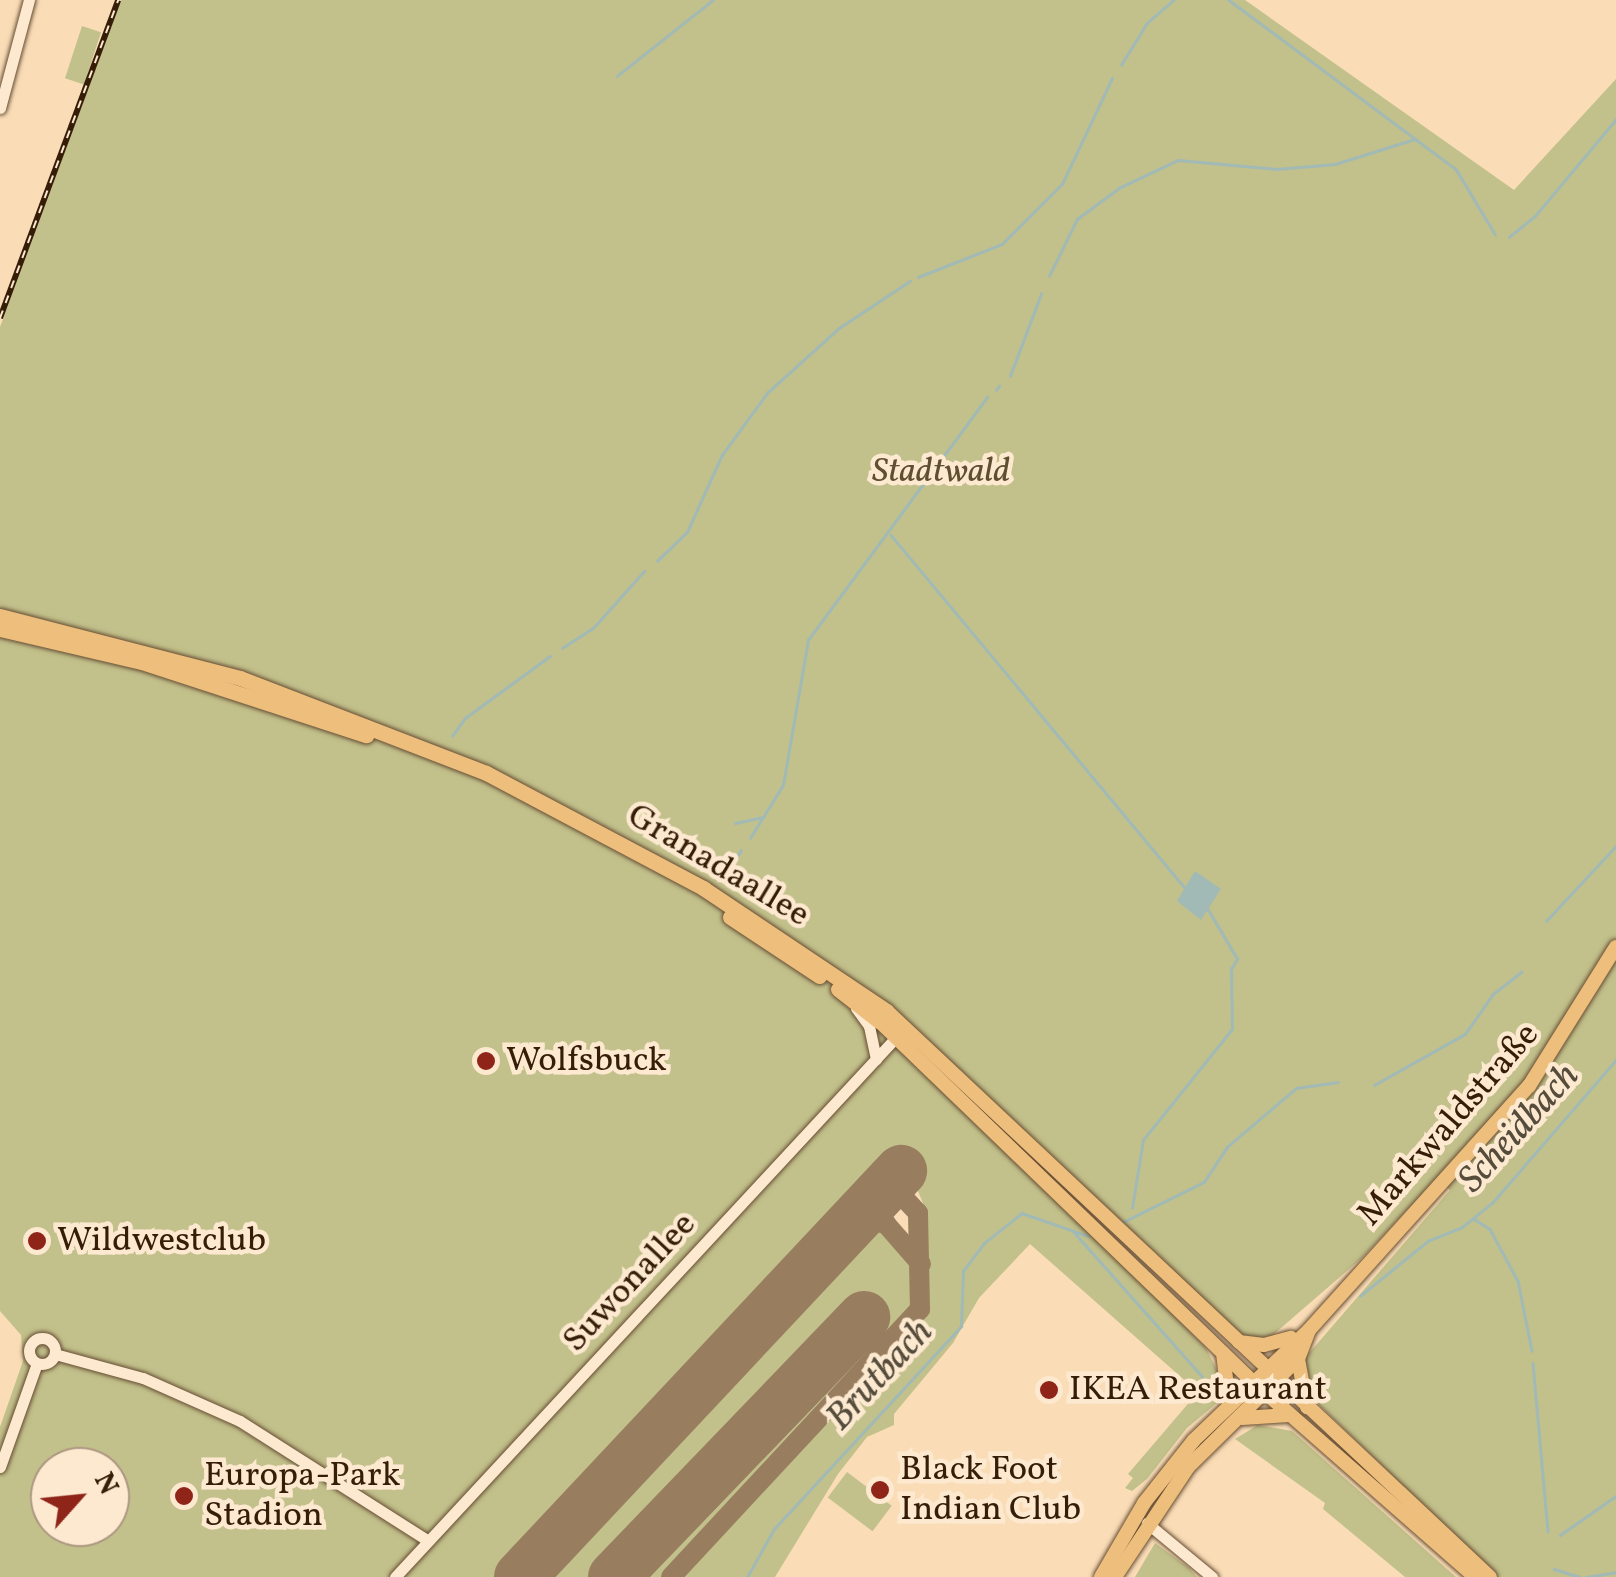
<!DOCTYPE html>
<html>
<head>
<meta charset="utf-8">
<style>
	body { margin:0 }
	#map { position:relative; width:1616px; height:1577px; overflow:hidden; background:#faddb7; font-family:Vollkorn,serif }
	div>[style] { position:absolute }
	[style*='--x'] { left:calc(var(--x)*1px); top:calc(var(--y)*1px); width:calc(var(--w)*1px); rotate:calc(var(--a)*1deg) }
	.green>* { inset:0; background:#c2c08b; transform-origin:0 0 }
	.water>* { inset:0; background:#a1bab6 }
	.stream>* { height:2.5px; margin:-1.25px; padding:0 1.25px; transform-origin:1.25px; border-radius:1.25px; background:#a1bab6 }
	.taxiway>* { height:20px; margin:-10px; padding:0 10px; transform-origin:10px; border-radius:10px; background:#987d5f }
	.runway>* { height:52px; margin:-26px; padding:0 26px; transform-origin:26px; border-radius:26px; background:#987d5f }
	.roads { filter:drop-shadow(0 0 2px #664d33) drop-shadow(0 0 2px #664d33) }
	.minor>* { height:11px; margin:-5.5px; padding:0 5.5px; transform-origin:5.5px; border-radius:5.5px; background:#fce9d0 }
	.minor>.ring { margin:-5.5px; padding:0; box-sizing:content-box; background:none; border:11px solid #fce9d0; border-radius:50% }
	.major>* { height:14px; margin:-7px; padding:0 7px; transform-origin:7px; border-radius:7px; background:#edbe7c }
	.highway>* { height:15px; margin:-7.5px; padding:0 7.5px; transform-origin:7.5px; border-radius:7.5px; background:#edbe7c }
	.rail>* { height:6px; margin-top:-3px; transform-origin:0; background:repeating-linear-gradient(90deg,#fce9d0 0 8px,#351d07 0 16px); box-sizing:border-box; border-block:2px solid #351d07 }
	.dots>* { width:28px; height:28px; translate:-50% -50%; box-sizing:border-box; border:5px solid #fce9d0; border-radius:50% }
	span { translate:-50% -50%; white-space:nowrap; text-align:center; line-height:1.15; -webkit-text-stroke:9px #fce9d0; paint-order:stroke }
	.park-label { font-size:35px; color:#5f4e2f; font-style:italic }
	.street-label { font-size:35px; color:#351d07 }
	.poi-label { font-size:35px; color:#351d07 }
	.left { translate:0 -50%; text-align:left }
	.water-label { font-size:38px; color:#554c3c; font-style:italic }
	.north { position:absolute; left:30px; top:1447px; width:100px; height:100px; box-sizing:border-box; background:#fce9d0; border:2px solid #ac9780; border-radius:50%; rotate:63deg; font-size:28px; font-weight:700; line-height:40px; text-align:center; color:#351d07 }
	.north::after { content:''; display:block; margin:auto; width:35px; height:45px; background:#8f2418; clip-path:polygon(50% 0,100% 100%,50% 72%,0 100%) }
</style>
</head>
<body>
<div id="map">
	<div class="green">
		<div style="clip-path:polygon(evenodd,121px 0,1245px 0,1514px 190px,1616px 79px,1616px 1577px,1497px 1577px,1306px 1392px,1304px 1359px,1450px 1190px,1437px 1178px,1363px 1257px,1266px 1341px,1246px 1338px,1226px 1323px,1063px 1172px,1049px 1186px,1206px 1348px,1219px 1374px,1217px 1403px,1187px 1428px,1147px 1479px,1132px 1491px,1125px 1488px,1133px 1478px,1128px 1474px,1198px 1392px,1030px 1244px,979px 1298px,953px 1343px,894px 1414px,894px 1425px,867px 1437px,838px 1474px,775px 1577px,677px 1577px,925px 1310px,923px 1203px,914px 1182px,889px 1159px,497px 1577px,0 1577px,0 1427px,23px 1361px,21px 1335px,0 1311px,0 327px,121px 0,50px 1467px,110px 1467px,110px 1527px,50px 1527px,50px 1467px)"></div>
		<div style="left:82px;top:26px;width:20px;height:55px;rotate:18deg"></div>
		<div style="clip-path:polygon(887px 1229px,916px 1258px,917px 1306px,664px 1577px,544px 1577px,868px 1230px)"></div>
		<div style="clip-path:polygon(1258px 1425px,1292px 1431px,1456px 1577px,1405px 1577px,1323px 1509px,1325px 1503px,1235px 1439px)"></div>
		<div style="left:847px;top:1472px;width:56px;height:32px;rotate:37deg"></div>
		<div style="clip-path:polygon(1155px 1543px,1188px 1567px,1197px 1577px,1135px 1577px)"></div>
	</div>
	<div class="water">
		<div style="clip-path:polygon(1195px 871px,1221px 889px,1201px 920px,1177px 901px)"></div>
	</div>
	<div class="stream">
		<div style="--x:1229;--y:0;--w:283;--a:36.7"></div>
		<div style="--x:1456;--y:169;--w:76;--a:59"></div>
		<div style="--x:1121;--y:65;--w:49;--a:-58.2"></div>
		<div style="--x:1147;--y:23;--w:35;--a:-41"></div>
		<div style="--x:617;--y:76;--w:122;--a:-38.4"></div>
		<div style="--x:1509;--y:237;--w:33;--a:-39"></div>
		<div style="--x:1535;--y:216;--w:126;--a:-50.1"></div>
		<div style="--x:1049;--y:276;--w:64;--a:-63.8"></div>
		<div style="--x:1077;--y:219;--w:52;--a:-36.4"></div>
		<div style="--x:1119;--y:188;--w:65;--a:-25.4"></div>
		<div style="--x:1178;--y:160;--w:99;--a:5.2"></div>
		<div style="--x:1277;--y:169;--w:58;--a:-4.9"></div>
		<div style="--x:1335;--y:164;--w:84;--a:-17.4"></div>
		<div style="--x:918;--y:277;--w:90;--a:-21.4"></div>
		<div style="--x:1002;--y:244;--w:85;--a:-45"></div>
		<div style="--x:1062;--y:184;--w:117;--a:-64.7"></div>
		<div style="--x:1010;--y:376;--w:88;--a:-69.3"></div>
		<div style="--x:996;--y:390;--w:5;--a:-53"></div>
		<div style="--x:891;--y:535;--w:458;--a:50.2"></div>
		<div style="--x:657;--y:561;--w:42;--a:-44"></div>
		<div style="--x:687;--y:532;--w:85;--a:-65.6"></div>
		<div style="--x:722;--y:455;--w:77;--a:-54"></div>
		<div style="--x:767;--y:393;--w:97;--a:-42.1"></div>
		<div style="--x:839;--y:328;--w:85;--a:-33.5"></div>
		<div style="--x:562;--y:648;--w:38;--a:-33"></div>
		<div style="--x:594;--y:627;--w:75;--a:-48.2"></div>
		<div style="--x:452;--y:736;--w:22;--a:-54"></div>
		<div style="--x:465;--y:718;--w:105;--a:-36.1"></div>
		<div style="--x:735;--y:823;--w:29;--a:-12"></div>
		<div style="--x:750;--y:838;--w:62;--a:-58.1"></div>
		<div style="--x:783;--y:785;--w:147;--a:-80.2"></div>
		<div style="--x:808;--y:640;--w:302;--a:-53.6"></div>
		<div style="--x:726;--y:873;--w:27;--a:-57"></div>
		<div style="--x:1546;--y:921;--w:103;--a:-47"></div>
		<div style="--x:1374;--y:1085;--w:104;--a:-29.3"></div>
		<div style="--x:1465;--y:1034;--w:49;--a:-55"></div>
		<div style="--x:1493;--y:994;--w:36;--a:-38"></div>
		<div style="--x:1132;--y:1208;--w:69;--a:-80.8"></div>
		<div style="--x:1143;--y:1140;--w:142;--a:-51.3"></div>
		<div style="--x:1232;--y:1029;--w:60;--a:-91"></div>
		<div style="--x:1231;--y:969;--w:12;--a:-59"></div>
		<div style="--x:1237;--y:959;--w:57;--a:-120.6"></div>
		<div style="--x:1474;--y:1219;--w:19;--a:32"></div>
		<div style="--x:1490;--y:1229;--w:59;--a:61.7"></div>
		<div style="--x:1518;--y:1281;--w:71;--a:78.7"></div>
		<div style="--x:1123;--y:1222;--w:90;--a:-26.3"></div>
		<div style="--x:1204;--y:1182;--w:42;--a:-56.7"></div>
		<div style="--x:1227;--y:1147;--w:91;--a:-40.5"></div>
		<div style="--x:1296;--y:1088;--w:42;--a:-8.1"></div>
		<div style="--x:1074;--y:1232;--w:193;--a:48.4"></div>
		<div style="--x:1360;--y:1296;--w:87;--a:-39"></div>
		<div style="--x:1428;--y:1241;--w:35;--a:-22"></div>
		<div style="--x:1461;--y:1228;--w:40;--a:-39"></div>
		<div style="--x:1492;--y:1203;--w:189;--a:-49.1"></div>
		<div style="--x:1533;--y:1363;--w:169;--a:84.9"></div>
		<div style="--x:1560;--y:1535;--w:68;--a:-34.9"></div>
		<div style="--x:1554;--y:1569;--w:27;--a:17"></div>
		<div style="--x:747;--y:1577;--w:55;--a:-60.6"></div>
		<div style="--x:774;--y:1529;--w:276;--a:-47.3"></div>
		<div style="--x:961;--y:1326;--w:55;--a:-87.9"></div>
		<div style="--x:963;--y:1271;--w:34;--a:-53"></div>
		<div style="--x:983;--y:1244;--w:50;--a:-38.5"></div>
		<div style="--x:1022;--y:1213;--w:70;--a:19.2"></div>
		<div style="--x:1586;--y:1577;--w:30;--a:-9"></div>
	</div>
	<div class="taxiway">
		<div style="--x:849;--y:1226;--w:17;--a:-24"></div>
		<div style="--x:865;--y:1219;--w:22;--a:13"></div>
		<div style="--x:886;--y:1224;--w:53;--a:48.8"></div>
		<div style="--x:671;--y:1577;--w:366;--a:-47.1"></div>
		<div style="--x:920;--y:1309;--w:96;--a:-91.2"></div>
		<div style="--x:918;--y:1213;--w:23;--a:-133"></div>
		<div style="--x:902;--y:1196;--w:24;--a:-178"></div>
	</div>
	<div class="runway">
		<div style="--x:520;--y:1577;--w:557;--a:-46.82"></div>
		<div style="--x:614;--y:1577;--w:361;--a:-46.1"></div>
	</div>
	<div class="roads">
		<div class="minor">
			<div style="--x:0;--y:108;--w:112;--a:-75"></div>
			<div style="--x:856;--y:1008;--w:22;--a:54"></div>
			<div style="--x:869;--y:1026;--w:34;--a:78"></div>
			<div class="ring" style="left:29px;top:1338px;width:15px;height:15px"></div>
			<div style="--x:55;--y:1354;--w:91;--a:15.3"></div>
			<div style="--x:143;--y:1378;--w:106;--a:23.9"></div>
			<div style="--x:240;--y:1421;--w:222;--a:32.5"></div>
			<div style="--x:0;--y:1467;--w:110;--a:-70.4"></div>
			<div style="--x:1147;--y:1523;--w:85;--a:39.7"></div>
			<div style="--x:395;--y:1577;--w:742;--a:-47.13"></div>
		</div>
		<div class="major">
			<div style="--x:887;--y:1011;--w:827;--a:43.19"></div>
			<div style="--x:879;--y:1021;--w:518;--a:43.98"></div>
			<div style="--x:1252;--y:1381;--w:297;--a:41.3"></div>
			<div style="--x:1239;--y:1342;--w:25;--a:7"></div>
			<div style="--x:1264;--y:1345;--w:28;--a:-15"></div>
			<div style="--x:1223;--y:1353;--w:50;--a:83.2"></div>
			<div style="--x:1298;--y:1359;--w:49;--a:79.4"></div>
			<div style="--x:1242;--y:1418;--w:47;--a:-3.7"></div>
			<div style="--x:1101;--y:1577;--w:86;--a:-59.8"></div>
			<div style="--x:1144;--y:1503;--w:80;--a:-51.6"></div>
			<div style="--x:1194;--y:1440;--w:159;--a:-43.7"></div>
			<div style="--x:1309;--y:1330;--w:329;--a:-48"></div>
			<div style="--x:1529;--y:1086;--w:164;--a:-58"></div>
			<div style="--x:1115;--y:1577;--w:132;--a:-56.4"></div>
			<div style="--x:1188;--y:1467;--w:154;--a:-44.5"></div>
			<div style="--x:1298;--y:1359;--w:31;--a:-69"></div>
		</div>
		<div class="highway">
			<div style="--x:0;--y:616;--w:248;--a:14.5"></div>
			<div style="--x:240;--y:678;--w:264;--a:21.1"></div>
			<div style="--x:486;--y:773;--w:246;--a:27.9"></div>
			<div style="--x:703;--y:888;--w:221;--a:33.8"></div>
			<div style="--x:0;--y:629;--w:146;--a:13.1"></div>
			<div style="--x:142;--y:662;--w:236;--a:18.1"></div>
			<div style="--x:730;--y:917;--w:107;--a:33.5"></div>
			<div style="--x:838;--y:989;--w:52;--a:38"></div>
		</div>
	</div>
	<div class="rail">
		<div style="--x:0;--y:318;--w:339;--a:-69.6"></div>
	</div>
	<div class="dots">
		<div style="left:486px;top:1061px;background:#8f2418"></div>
		<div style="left:37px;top:1241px;background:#8f2418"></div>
		<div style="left:1049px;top:1390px;background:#8f2418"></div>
		<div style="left:880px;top:1490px;background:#8f2418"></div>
		<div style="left:184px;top:1496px;background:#8f2418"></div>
	</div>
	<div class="park-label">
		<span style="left:941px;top:472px">Stadtwald</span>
	</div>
	<div class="street-label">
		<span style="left:718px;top:866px;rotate:31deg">Granadaallee</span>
		<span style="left:1449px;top:1125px;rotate:-49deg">Markwaldstraße</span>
		<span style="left:630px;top:1283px;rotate:-47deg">Suwonallee</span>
	</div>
	<div class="poi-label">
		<span class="left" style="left:506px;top:1061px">Wolfsbuck</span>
		<span class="left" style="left:57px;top:1241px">Wildwestclub</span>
		<span class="left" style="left:1069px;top:1390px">IKEA Restaurant</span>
		<span class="left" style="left:900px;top:1490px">Black Foot<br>Indian Club</span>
		<span class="left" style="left:204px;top:1496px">Europa-Park<br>Stadion</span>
	</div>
	<div class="water-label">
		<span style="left:1520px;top:1129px;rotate:-48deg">Scheidbach</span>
		<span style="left:881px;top:1376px;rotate:-47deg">Brutbach</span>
	</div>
	<div class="north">N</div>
</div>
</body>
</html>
